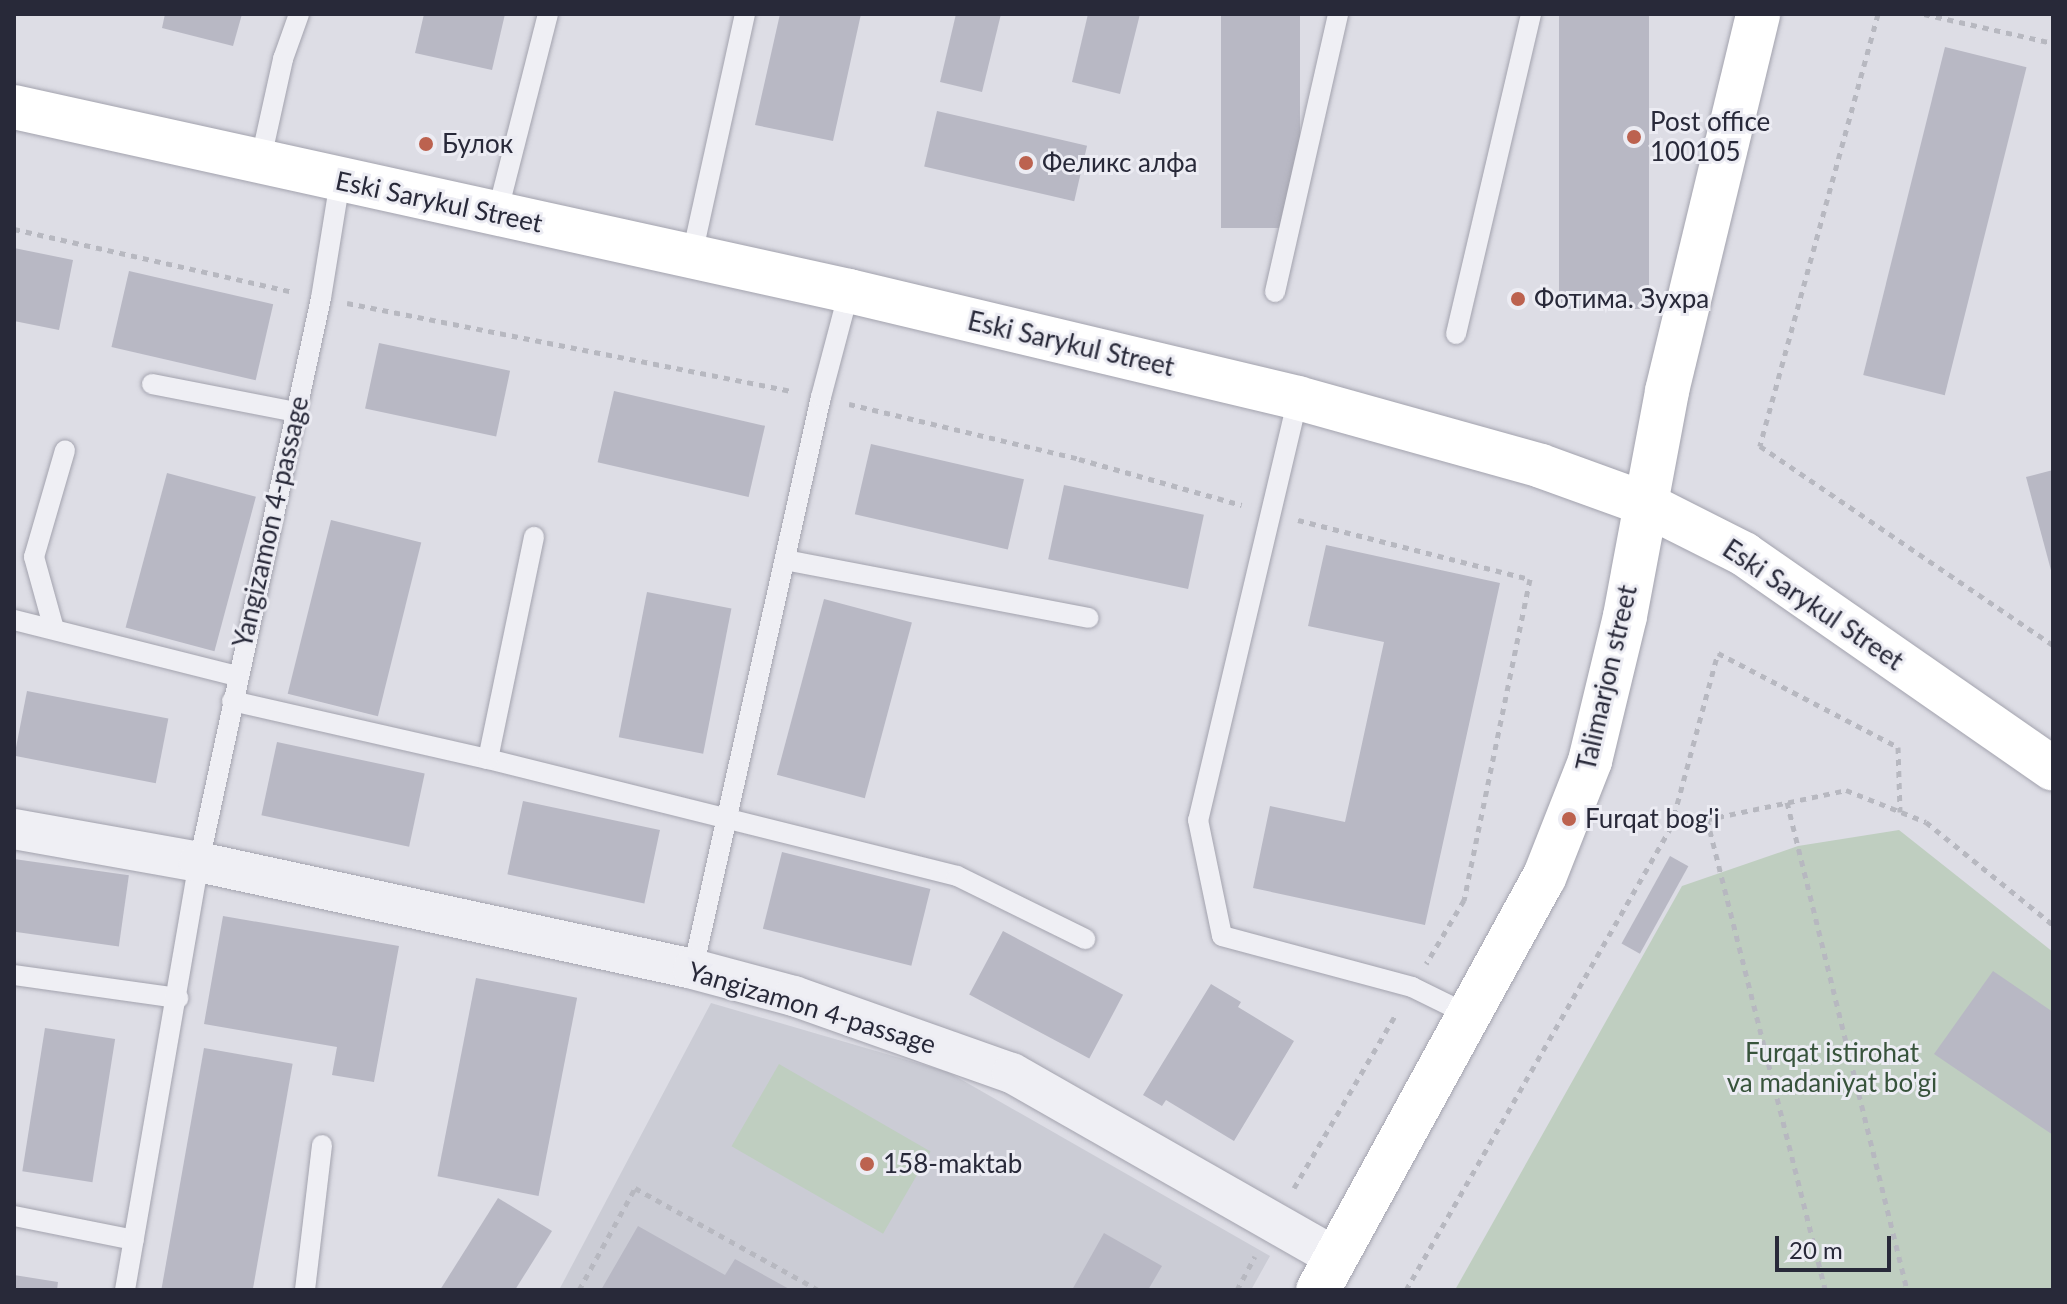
<!DOCTYPE html>
<html>
<head>
<meta charset="utf-8">
<style>
	body { margin:0 }
	#map { position:relative; width:2067px; height:1304px; overflow:hidden; background:#dddde5; font-family:Lato,sans-serif }
	div>[style] { position:absolute }
	[style*='--x'] { left:calc(var(--x)*1px); top:calc(var(--y)*1px); width:calc(var(--w)*1px); rotate:calc(var(--a)*1deg) }
	.built>* { inset:0; background:#cbccd5 }
	.green>* { inset:0; background:#bfcec0; transform-origin:0 0 }
	.building>* { inset:0; background:#b8b8c4; transform-origin:0 0 }
	.path>* { height:5px; margin-top:-2.5px; transform-origin:0; background:repeating-linear-gradient(90deg,#b7b8c0 0 6px,transparent 0 12px) }
	.roads { filter:drop-shadow(0 0 2px #a3a3ae) drop-shadow(0 0 2px #a3a3ae) }
	.lane>* { height:20px; margin:-10px; padding:0 10px; transform-origin:10px; border-radius:10px; background:#efeff4 }
	.street>* { height:40px; margin:-20px; padding:0 20px; transform-origin:20px; border-radius:20px; background:#efeff4 }
	.secondary>* { height:44px; margin:-22px; padding:0 22px; transform-origin:22px; border-radius:22px; background:#fff }
	.dots>* { width:22px; height:22px; translate:-50% -50%; box-sizing:border-box; border:4px solid #ececf3; border-radius:50% }
	span { translate:-50% -50%; white-space:nowrap; text-align:center; line-height:1.15; -webkit-text-stroke:6px #ececf3; paint-order:stroke }
	.poi-label { font-size:26px; color:#282939 }
	.left { translate:0 -50%; text-align:left }
	.street-label { font-size:26px; color:#282939 }
	.park-label { font-size:26px; color:#37533b }
	.frame { position:absolute; inset:0; border:16px solid #282939; pointer-events:none }
	.scale { position:absolute; left:1775px; top:1236px; width:116px; height:36px; box-sizing:border-box; border:4px solid #282939; border-top:0; padding-left:10px; font-size:24px; line-height:28px; white-space:nowrap; color:#282939; -webkit-text-stroke:6px #ececf3; paint-order:stroke }
</style>
</head>
<body>
<div id="map">
	<div class="built">
		<div style="clip-path:polygon(711px 1003px,948px 1072px,1270px 1256px,1251px 1290px,559px 1290px)"></div>
	</div>
	<div class="green">
		<div style="clip-path:polygon(1899px 830px,2053px 952px,2053px 1290px,1455px 1290px,1682px 886px,1798px 846px)"></div>
		<div style="left:779px;top:1064px;width:175px;height:95px;rotate:30deg"></div>
	</div>
	<div class="building">
		<div style="clip-path:polygon(165px 14px,242px 14px,233px 46px,162px 28px)"></div>
		<div style="clip-path:polygon(424px 14px,505px 14px,492px 70px,415px 53px)"></div>
		<div style="clip-path:polygon(780px 14px,861px 14px,833px 141px,755px 125px)"></div>
		<div style="clip-path:polygon(956px 14px,1001px 14px,982px 92px,940px 82px)"></div>
		<div style="clip-path:polygon(1088px 14px,1140px 14px,1120px 94px,1072px 82px)"></div>
		<div style="left:1221px;top:14px;width:79px;height:214px"></div>
		<div style="left:1559px;top:14px;width:90px;height:295px"></div>
		<div style="left:1945px;top:47px;width:84px;height:338px;rotate:14deg"></div>
		<div style="left:937px;top:111px;width:154px;height:57px;rotate:13deg"></div>
		<div style="clip-path:polygon(14px 248px,73px 260px,59px 330px,14px 321px)"></div>
		<div style="left:129px;top:271px;width:148px;height:78px;rotate:13deg"></div>
		<div style="left:379px;top:343px;width:134px;height:67px;rotate:12deg"></div>
		<div style="left:614px;top:391px;width:155px;height:73px;rotate:13deg"></div>
		<div style="left:871px;top:444px;width:157px;height:72px;rotate:13deg"></div>
		<div style="clip-path:polygon(2053px 470px,2053px 574px,2052px 574px,2026px 477px)"></div>
		<div style="left:167px;top:473px;width:92px;height:160px;rotate:15deg"></div>
		<div style="left:1064px;top:485px;width:143px;height:76px;rotate:12deg"></div>
		<div style="left:331px;top:520px;width:93px;height:179px;rotate:14deg"></div>
		<div style="clip-path:polygon(1326px 545px,1500px 583px,1425px 925px,1253px 888px,1270px 806px,1345px 822px,1384px 642px,1308px 626px)"></div>
		<div style="left:647px;top:592px;width:86px;height:148px;rotate:11deg"></div>
		<div style="left:824px;top:599px;width:91px;height:182px;rotate:15deg"></div>
		<div style="left:27px;top:691px;width:144px;height:66px;rotate:11deg"></div>
		<div style="left:277px;top:742px;width:151px;height:75px;rotate:12deg"></div>
		<div style="left:523px;top:801px;width:140px;height:75px;rotate:12deg"></div>
		<div style="left:782px;top:852px;width:153px;height:79px;rotate:14deg"></div>
		<div style="left:1670px;top:856px;width:21px;height:100px;rotate:29deg"></div>
		<div style="left:14px;top:859px;width:116px;height:72px;rotate:8deg"></div>
		<div style="clip-path:polygon(223px 916px,399px 946px,374px 1082px,332px 1075px,337px 1047px,204px 1024px)"></div>
		<div style="left:1003px;top:931px;width:136px;height:72px;rotate:28deg"></div>
		<div style="clip-path:polygon(1993px 971px,2053px 1012px,2053px 1135px,1934px 1054px)"></div>
		<div style="left:476px;top:978px;width:103px;height:202px;rotate:11deg"></div>
		<div style="clip-path:polygon(1211px 984px,1241px 1002px,1238px 1007px,1294px 1041px,1234px 1141px,1166px 1100px,1162px 1106px,1143px 1095px)"></div>
		<div style="left:45px;top:1028px;width:71px;height:145px;rotate:9deg"></div>
		<div style="left:204px;top:1048px;width:90px;height:245px;rotate:10deg"></div>
		<div style="clip-path:polygon(498px 1198px,552px 1231px,515px 1290px,440px 1290px)"></div>
		<div style="clip-path:polygon(638px 1226px,725px 1275px,735px 1259px,791px 1290px,601px 1290px)"></div>
		<div style="clip-path:polygon(1104px 1233px,1162px 1266px,1148px 1290px,1072px 1290px)"></div>
		<div style="clip-path:polygon(14px 1275px,58px 1282px,57px 1290px,14px 1290px)"></div>
	</div>
	<div class="path">
		<div style="--x:1878;--y:14;--w:448;--a:105.3"></div>
		<div style="--x:1760;--y:446;--w:354;--a:34.2"></div>
		<div style="--x:1924;--y:14;--w:132;--a:12.7"></div>
		<div style="--x:14;--y:229;--w:287;--a:12.7"></div>
		<div style="--x:347;--y:303;--w:454;--a:11.2"></div>
		<div style="--x:849;--y:404;--w:236;--a:13.4"></div>
		<div style="--x:1079;--y:459;--w:169;--a:15.8"></div>
		<div style="--x:1298;--y:520;--w:239;--a:14.3"></div>
		<div style="--x:1530;--y:579;--w:328;--a:101.6"></div>
		<div style="--x:1464;--y:900;--w:74;--a:120.7"></div>
		<div style="--x:1787;--y:802;--w:503;--a:76.18"></div>
		<div style="--x:1707;--y:819;--w:486;--a:75.9"></div>
		<div style="--x:1671;--y:827;--w:180;--a:-74.9"></div>
		<div style="--x:1718;--y:653;--w:203;--a:27.6"></div>
		<div style="--x:1898;--y:747;--w:65;--a:88.2"></div>
		<div style="--x:1294;--y:1188;--w:202;--a:-59.6"></div>
		<div style="--x:579;--y:1290;--w:116;--a:-61.2"></div>
		<div style="--x:635;--y:1188;--w:210;--a:29.1"></div>
		<div style="--x:1237;--y:1290;--w:38;--a:-62"></div>
		<div style="--x:1406;--y:1290;--w:533;--a:-60.22"></div>
		<div style="--x:1671;--y:827;--w:179;--a:-11.9"></div>
		<div style="--x:1846;--y:790;--w:86;--a:21.8"></div>
		<div style="--x:1926;--y:822;--w:164;--a:39"></div>
	</div>
	<div class="roads">
		<div class="lane">
			<div style="--x:260;--y:163;--w:107;--a:-77.5"></div>
			<div style="--x:283;--y:59;--w:48;--a:-70.4"></div>
			<div style="--x:497;--y:214;--w:206;--a:-75.7"></div>
			<div style="--x:692;--y:255;--w:247;--a:-77.6"></div>
			<div style="--x:1275;--y:292;--w:285;--a:-77.2"></div>
			<div style="--x:1456;--y:334;--w:329;--a:-76.8"></div>
			<div style="--x:152;--y:384;--w:147;--a:11"></div>
			<div style="--x:1298;--y:398;--w:434;--a:103.3"></div>
			<div style="--x:1198;--y:820;--w:118;--a:78.3"></div>
			<div style="--x:1222;--y:936;--w:197;--a:15"></div>
			<div style="--x:1412;--y:987;--w:64;--a:26.2"></div>
			<div style="--x:785;--y:560;--w:309;--a:10.8"></div>
			<div style="--x:14;--y:620;--w:230;--a:14.1"></div>
			<div style="--x:54;--y:629;--w:75;--a:-105.5"></div>
			<div style="--x:34;--y:557;--w:111;--a:-73.8"></div>
			<div style="--x:232;--y:701;--w:262;--a:12.8"></div>
			<div style="--x:488;--y:759;--w:483;--a:14"></div>
			<div style="--x:957;--y:876;--w:143;--a:26.2"></div>
			<div style="--x:488;--y:759;--w:227;--a:-78.3"></div>
			<div style="--x:693;--y:969;--w:586;--a:-77.39"></div>
			<div style="--x:821;--y:397;--w:110;--a:-75.2"></div>
			<div style="--x:14;--y:975;--w:166;--a:8"></div>
			<div style="--x:14;--y:1216;--w:122;--a:11.3"></div>
			<div style="--x:125;--y:1290;--w:434;--a:-80.2"></div>
			<div style="--x:199;--y:862;--w:577;--a:-77.79"></div>
			<div style="--x:321;--y:298;--w:119;--a:-80.8"></div>
			<div style="--x:305;--y:1290;--w:146;--a:-83.3"></div>
		</div>
		<div class="street">
			<div style="--x:14;--y:829;--w:188;--a:10.1"></div>
			<div style="--x:199;--y:862;--w:505;--a:12.22"></div>
			<div style="--x:693;--y:969;--w:105;--a:15"></div>
			<div style="--x:794;--y:996;--w:231;--a:19.5"></div>
			<div style="--x:1012;--y:1073;--w:373;--a:29.7"></div>
		</div>
		<div class="secondary">
			<div style="--x:14;--y:107;--w:855;--a:12.43"></div>
			<div style="--x:849;--y:291;--w:462;--a:13.4"></div>
			<div style="--x:1298;--y:398;--w:252;--a:15.6"></div>
			<div style="--x:1541;--y:466;--w:109;--a:19.9"></div>
			<div style="--x:1643;--y:503;--w:113;--a:26.8"></div>
			<div style="--x:1744;--y:554;--w:376;--a:34.8"></div>
			<div style="--x:1318;--y:1290;--w:470;--a:-61.3"></div>
			<div style="--x:1544;--y:878;--w:126;--a:-68.5"></div>
			<div style="--x:1590;--y:761;--w:149;--a:-76.4"></div>
			<div style="--x:1625;--y:616;--w:229;--a:-79.4"></div>
			<div style="--x:1667;--y:391;--w:388;--a:-76.4"></div>
		</div>
	</div>
	<div class="dots">
		<div style="left:1634px;top:137px;background:#bc624f"></div>
		<div style="left:426px;top:144px;background:#bc624f"></div>
		<div style="left:1026px;top:163px;background:#bc624f"></div>
		<div style="left:1518px;top:299px;background:#bc624f"></div>
		<div style="left:1569px;top:819px;background:#bc624f"></div>
		<div style="left:867px;top:1164px;background:#bc624f"></div>
	</div>
	<div class="poi-label">
		<span class="left" style="left:1650px;top:137px">Post office<br>100105</span>
		<span class="left" style="left:442px;top:144px">Булок</span>
		<span class="left" style="left:1042px;top:163px">Феликс алфа</span>
		<span class="left" style="left:1534px;top:299px">Фотима. Зухра</span>
		<span class="left" style="left:1585px;top:819px">Furqat bog'i</span>
		<span class="left" style="left:883px;top:1164px">158-maktab</span>
	</div>
	<div class="street-label">
		<span style="left:439px;top:202px;rotate:12deg">Eski Sarykul Street</span>
		<span style="left:1071px;top:344px;rotate:13deg">Eski Sarykul Street</span>
		<span style="left:271px;top:522px;rotate:-77deg">Yangizamon 4-passage</span>
		<span style="left:1813px;top:605px;rotate:34deg">Eski Sarykul Street</span>
		<span style="left:1607px;top:678px;rotate:-77deg">Talimarjon street</span>
		<span style="left:812px;top:1008px;rotate:17deg">Yangizamon 4-passage</span>
	</div>
	<div class="park-label">
		<span style="left:1832px;top:1068px">Furqat istirohat<br>va madaniyat bo'gi</span>
	</div>
	<div class="frame"></div>
	<div class="scale">20 m</div>
</div>
</body>
</html>
